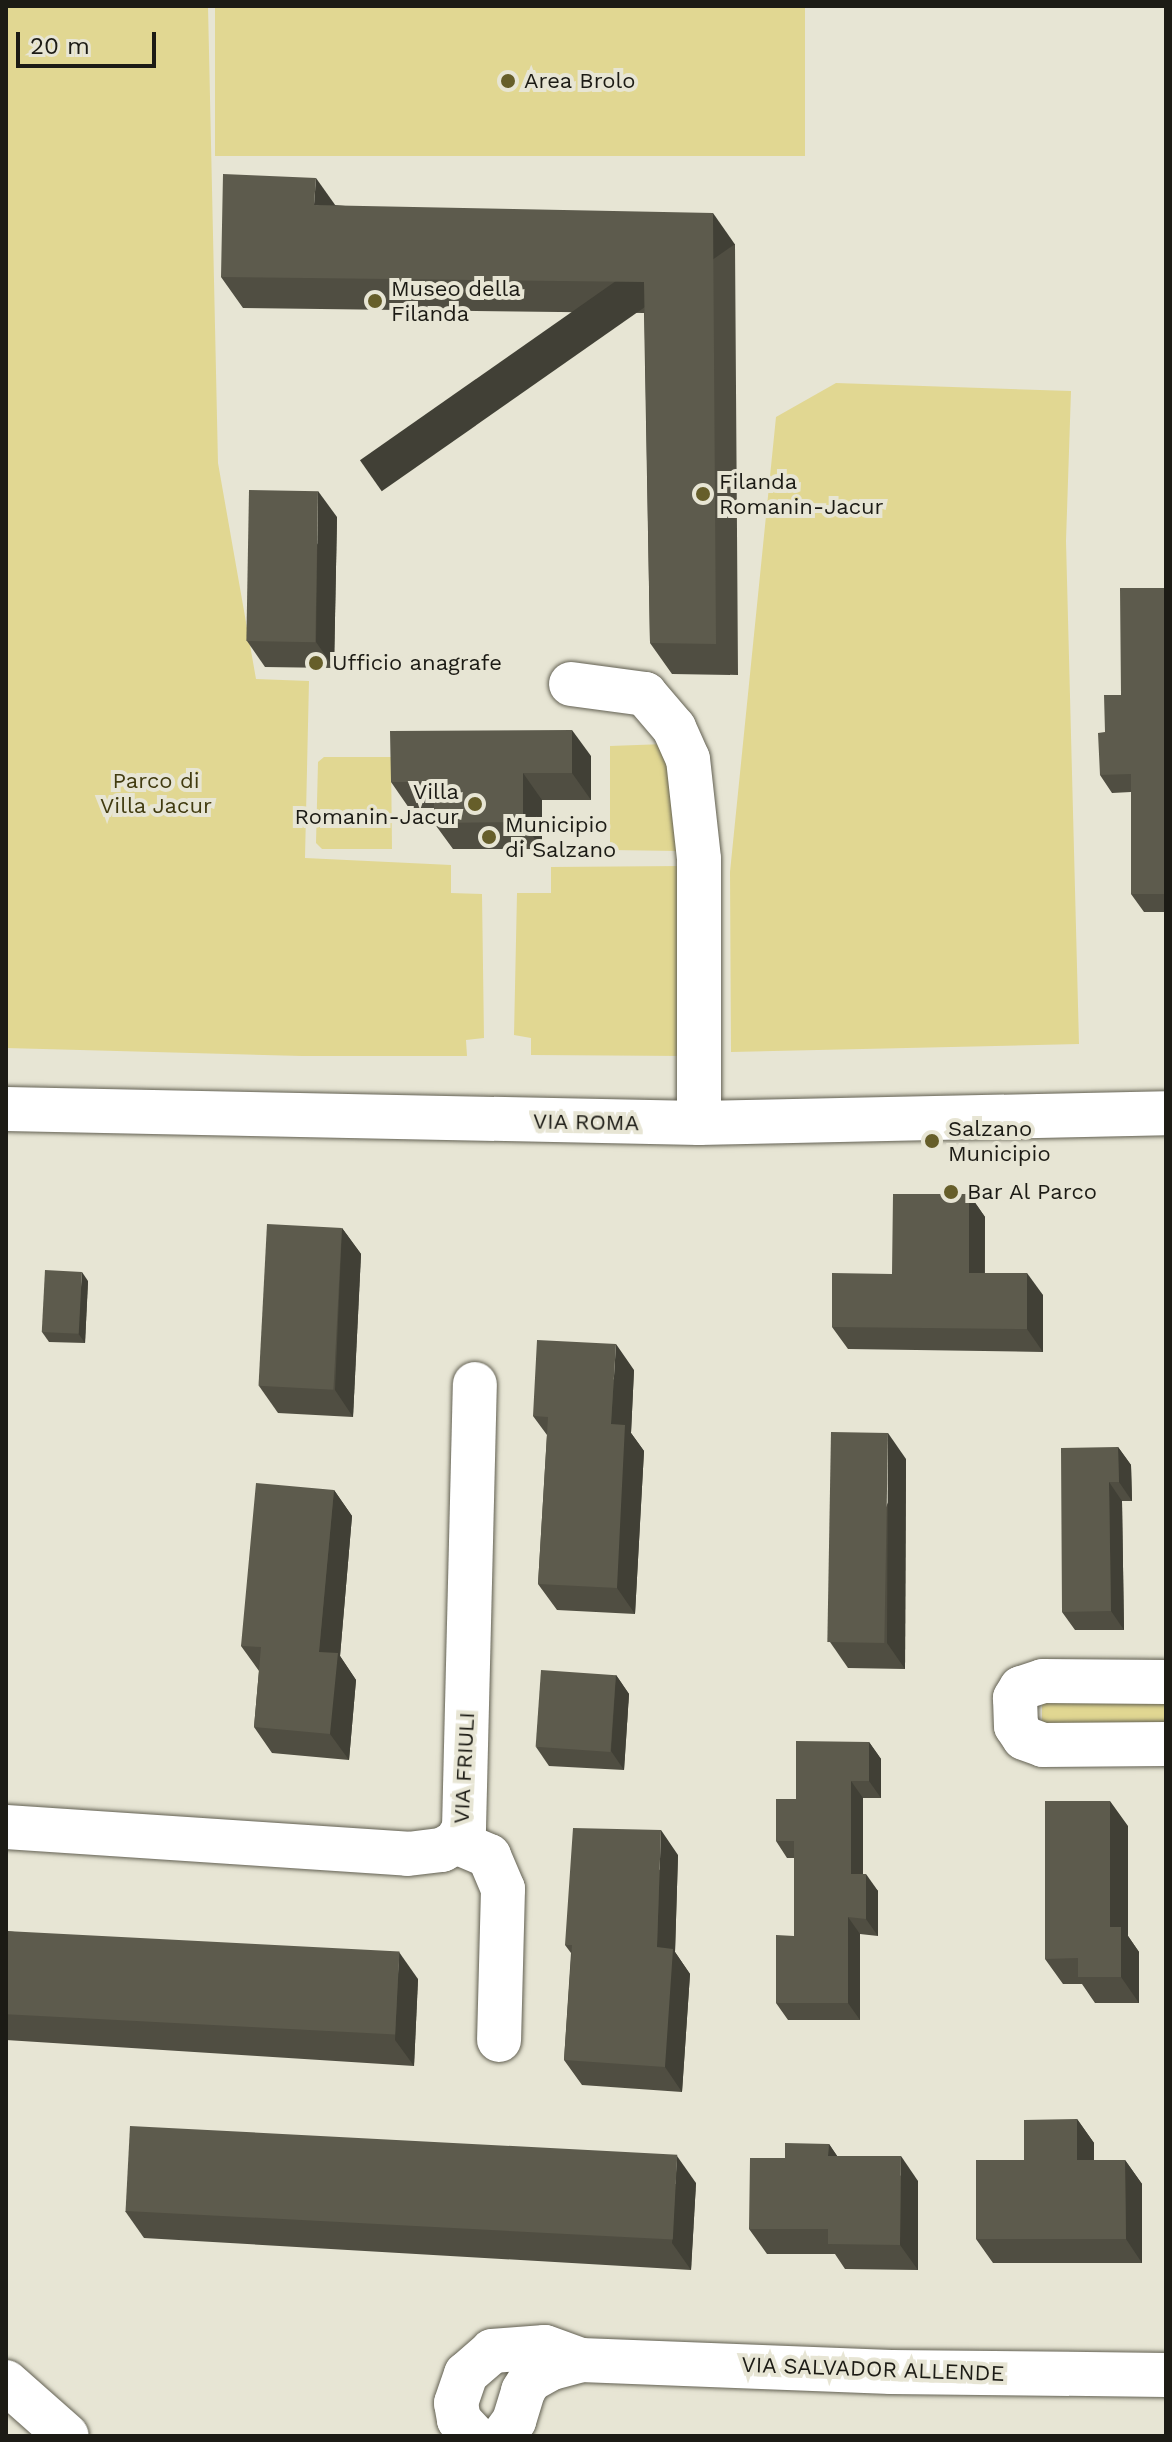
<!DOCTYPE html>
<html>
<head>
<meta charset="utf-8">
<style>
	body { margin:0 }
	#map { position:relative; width:1172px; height:2442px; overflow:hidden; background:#e7e5d4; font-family:"Work Sans",sans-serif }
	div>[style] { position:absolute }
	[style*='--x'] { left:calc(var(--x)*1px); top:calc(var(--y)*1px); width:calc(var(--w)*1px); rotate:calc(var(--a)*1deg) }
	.green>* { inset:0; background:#e1d792; transform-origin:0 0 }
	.roads { filter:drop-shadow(0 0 2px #626052) drop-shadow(0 0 2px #626052) }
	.minor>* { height:44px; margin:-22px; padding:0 22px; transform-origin:22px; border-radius:22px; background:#fff }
	.major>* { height:44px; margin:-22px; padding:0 22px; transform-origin:22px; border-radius:22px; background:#fff }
	.wall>* { inset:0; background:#504e42 }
	.shaded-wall>* { inset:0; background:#414036; transform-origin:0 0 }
	.building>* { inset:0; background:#5d5b4d; transform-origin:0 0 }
	.dots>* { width:22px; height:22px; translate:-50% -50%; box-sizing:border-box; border:4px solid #e7e5d4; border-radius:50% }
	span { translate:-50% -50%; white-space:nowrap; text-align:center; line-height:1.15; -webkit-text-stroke:8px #e7e5d4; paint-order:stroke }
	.poi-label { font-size:22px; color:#1c1b15 }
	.left { translate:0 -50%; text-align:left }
	.right { translate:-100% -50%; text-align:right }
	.park-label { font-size:22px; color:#413b10 }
	.street-label { font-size:22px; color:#1c1b15 }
	.frame { position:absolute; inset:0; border:8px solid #1c1b15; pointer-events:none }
	.scale { position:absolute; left:16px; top:32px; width:140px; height:36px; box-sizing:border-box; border:4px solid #1c1b15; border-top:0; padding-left:10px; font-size:24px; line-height:28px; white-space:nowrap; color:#1c1b15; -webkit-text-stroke:6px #e7e5d4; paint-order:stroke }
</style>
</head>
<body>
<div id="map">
	<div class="green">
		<div style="clip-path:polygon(6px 6px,208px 6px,218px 463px,256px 679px,309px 681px,305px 858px,451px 865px,451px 893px,482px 894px,484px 1038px,466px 1040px,467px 1056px,302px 1056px,6px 1048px)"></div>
		<div style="left:215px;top:6px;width:590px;height:150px"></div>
		<div style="clip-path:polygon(836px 383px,1071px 391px,1066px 541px,1079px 1044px,731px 1052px,730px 872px,776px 417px)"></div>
		<div style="clip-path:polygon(665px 744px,678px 851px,610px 850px,610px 746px)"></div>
		<div style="clip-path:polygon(324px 757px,391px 757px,392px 849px,322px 849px,316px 843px,318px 762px)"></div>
		<div style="clip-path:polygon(681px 866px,685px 1056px,531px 1055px,531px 1038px,514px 1035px,517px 893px,551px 893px,551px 867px)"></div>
		<div style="left:1166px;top:1694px;width:34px;height:124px;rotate:90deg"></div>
	</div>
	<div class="roads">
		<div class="minor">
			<div style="--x:571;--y:684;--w:75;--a:7.7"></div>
			<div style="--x:645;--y:694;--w:45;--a:49.5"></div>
			<div style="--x:674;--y:728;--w:34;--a:66"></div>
			<div style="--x:688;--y:759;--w:101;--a:83.7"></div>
			<div style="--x:699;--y:859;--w:264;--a:90"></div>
			<div style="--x:6;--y:1109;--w:693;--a:1.16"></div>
			<div style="--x:699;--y:1123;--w:467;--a:-1.2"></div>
			<div style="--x:1166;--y:1682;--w:123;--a:-179.5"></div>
			<div style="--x:1043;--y:1681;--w:23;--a:162"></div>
			<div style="--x:1021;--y:1688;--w:12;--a:121"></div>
			<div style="--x:1015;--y:1698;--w:28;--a:88"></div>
			<div style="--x:1016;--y:1726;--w:14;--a:56"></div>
			<div style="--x:1024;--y:1738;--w:20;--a:20"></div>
			<div style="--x:1043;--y:1745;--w:123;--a:-0.5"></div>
			<div style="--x:6;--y:1827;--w:403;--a:3.8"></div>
			<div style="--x:408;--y:1854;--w:34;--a:-7"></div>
			<div style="--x:442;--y:1850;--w:16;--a:-30"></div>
			<div style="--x:456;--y:1842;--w:16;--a:-60"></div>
			<div style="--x:464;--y:1828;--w:444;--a:-88.6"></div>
			<div style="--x:456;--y:1842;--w:36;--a:23"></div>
			<div style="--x:489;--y:1856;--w:36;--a:67"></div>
			<div style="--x:503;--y:1889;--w:151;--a:91.5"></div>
			<div style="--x:474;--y:2436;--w:22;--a:-133"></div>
			<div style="--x:459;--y:2420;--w:17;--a:-100"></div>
			<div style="--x:456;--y:2403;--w:31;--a:-71"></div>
			<div style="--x:466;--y:2374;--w:35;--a:-41"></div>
			<div style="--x:492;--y:2351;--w:53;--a:-4.3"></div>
			<div style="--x:545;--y:2347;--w:38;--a:20"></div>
			<div style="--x:503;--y:2436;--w:19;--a:-54"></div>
			<div style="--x:514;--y:2421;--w:31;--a:-73"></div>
			<div style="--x:523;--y:2391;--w:13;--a:-58"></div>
			<div style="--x:530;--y:2380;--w:25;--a:-29"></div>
			<div style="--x:552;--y:2368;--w:30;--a:-15"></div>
			<div style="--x:581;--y:2360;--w:310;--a:2.2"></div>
			<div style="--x:891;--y:2372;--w:275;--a:0.6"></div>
		</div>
		<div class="major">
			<div style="--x:6;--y:2382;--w:81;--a:41.5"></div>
		</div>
	</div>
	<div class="wall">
		<div style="clip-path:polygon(335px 205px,735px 244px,738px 675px,672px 674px,650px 643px,644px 313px,243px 308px,221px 277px)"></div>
		<div style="clip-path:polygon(337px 517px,334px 668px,265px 667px,247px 641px)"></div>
		<div style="clip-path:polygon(1166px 588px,1166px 912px,1144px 912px,1131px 894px,1131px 792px,1112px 793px,1100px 775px,1121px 695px)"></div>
		<div style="clip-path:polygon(591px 756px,591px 800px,542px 800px,542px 849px,453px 849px,434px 823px,434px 808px,409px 808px,391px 782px)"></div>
		<div style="clip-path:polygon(969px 1194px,985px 1217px,985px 1273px,1043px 1295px,1043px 1352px,848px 1349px,832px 1327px,892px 1274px)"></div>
		<div style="clip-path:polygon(342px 1228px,361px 1254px,353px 1417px,278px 1413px,259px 1386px)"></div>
		<div style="clip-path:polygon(88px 1281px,85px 1343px,49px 1342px,42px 1332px)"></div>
		<div style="clip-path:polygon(634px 1370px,631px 1433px,644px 1451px,635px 1614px,557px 1610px,538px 1584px,547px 1435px,533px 1416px)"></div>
		<div style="clip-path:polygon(1118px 1447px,1131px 1465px,1132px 1501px,1122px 1501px,1124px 1630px,1075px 1630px,1062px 1612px)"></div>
		<div style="clip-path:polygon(906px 1459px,905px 1669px,848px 1668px,830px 1642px)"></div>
		<div style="clip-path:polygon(334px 1490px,352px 1516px,340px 1656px,356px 1680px,349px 1760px,272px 1753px,254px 1727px,259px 1671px,241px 1646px)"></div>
		<div style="clip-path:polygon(616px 1675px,629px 1694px,624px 1770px,549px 1766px,536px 1747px)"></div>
		<div style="clip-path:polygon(869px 1742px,881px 1759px,881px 1798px,863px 1798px,863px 1874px,878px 1891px,878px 1936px,860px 1934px,860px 2020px,788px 2020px,776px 2003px,794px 1936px,794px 1858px,787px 1858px,776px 1841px,796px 1799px)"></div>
		<div style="clip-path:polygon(1128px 1826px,1128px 1936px,1139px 1952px,1139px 2003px,1095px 2003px,1082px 1984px,1063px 1984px,1045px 1959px)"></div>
		<div style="clip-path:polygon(678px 1855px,675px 1952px,690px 1974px,682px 2092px,582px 2085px,564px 2060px,571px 1953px,565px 1945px)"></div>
		<div style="clip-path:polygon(6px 1931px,418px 1979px,414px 2066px,6px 2040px)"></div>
		<div style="clip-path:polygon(1077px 2119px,1094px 2143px,1094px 2160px,1125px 2160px,1142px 2184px,1142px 2263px,993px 2263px,976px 2239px,1024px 2160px)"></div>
		<div style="clip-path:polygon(829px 2144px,837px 2156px,918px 2181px,918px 2270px,845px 2269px,835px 2254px,767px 2254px,749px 2229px,785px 2158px)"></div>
		<div style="clip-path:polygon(696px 2183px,691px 2270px,144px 2238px,125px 2211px)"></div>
	</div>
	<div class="shaded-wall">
		<div style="clip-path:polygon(316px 178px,338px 209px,314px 205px)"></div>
		<div style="left:713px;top:213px;width:38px;height:431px;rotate:55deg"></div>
		<div style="clip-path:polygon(318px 491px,337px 517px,334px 668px,316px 642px)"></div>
		<div style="clip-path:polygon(572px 730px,591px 756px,591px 800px,572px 773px)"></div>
		<div style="clip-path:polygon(523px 773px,542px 800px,542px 849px,523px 822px)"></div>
		<div style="clip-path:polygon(969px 1194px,985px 1217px,984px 1295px,969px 1273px)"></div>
		<div style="clip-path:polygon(342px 1228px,361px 1254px,353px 1417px,335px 1390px)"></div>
		<div style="clip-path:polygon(82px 1272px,88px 1281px,85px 1343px,78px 1333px)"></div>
		<div style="clip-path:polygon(1027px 1273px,1043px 1295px,1043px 1352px,1027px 1329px)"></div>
		<div style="clip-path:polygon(616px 1344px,634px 1370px,631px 1433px,644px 1451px,635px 1614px,617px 1588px,611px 1424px)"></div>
		<div style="clip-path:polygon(888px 1433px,906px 1459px,905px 1669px,887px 1643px)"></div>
		<div style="clip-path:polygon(1118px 1447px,1131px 1465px,1132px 1501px,1119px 1482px)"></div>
		<div style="clip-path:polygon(1109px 1482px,1122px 1501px,1124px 1630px,1111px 1611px)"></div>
		<div style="clip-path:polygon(334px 1490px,352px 1516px,340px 1656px,356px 1680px,349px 1760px,330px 1734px,319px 1652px)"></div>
		<div style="clip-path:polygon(616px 1675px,629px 1694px,624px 1770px,611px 1751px)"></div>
		<div style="clip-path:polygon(869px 1742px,881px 1759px,881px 1798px,869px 1781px)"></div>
		<div style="clip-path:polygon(851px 1781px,863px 1798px,863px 1891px,851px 1874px)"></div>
		<div style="clip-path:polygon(1110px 1801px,1128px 1826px,1128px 1936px,1139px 1952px,1139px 2003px,1121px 1977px,1110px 1927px)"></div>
		<div style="clip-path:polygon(661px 1830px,678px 1855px,675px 1952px,690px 1974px,682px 2092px,665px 2067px,657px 1947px)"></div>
		<div style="clip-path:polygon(866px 1874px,878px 1891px,878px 1936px,866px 1919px)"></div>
		<div style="clip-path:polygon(848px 1917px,860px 1934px,860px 2020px,848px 2003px)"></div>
		<div style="clip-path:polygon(399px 1952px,418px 1979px,414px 2066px,395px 2040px)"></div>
		<div style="clip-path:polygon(1077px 2119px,1094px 2143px,1094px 2184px,1077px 2160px)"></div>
		<div style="clip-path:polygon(829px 2144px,846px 2169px,828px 2156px)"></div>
		<div style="clip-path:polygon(677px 2156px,696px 2183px,691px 2270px,672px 2243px)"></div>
		<div style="clip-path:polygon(901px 2156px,918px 2181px,918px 2270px,900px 2245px)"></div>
		<div style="clip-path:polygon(1125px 2160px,1142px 2184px,1142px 2263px,1126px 2239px)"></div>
	</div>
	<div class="building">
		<div style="clip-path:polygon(1166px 98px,1166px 133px,1164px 133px)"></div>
		<div style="clip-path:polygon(223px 174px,316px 178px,314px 205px,713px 213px,716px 644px,650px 643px,644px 282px,221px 277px)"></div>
		<div style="left:249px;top:490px;width:69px;height:151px;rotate:1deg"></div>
		<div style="clip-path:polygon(1120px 588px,1166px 588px,1166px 894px,1131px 894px,1131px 774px,1100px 775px,1098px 733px,1105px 732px,1104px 695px,1121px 695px)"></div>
		<div style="clip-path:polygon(572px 730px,572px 773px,523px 773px,523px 822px,434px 823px,434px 782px,391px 782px,390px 731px)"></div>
		<div style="clip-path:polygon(893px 1194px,969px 1194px,969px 1273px,1027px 1273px,1027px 1329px,832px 1327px,832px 1273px,892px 1274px)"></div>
		<div style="left:267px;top:1224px;width:75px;height:162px;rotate:3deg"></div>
		<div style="left:45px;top:1270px;width:37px;height:62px;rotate:3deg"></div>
		<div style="clip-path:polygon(537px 1340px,616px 1344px,611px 1424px,625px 1425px,617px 1588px,538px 1584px,548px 1417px,533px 1416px)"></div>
		<div style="left:831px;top:1432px;width:57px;height:210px;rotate:1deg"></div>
		<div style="clip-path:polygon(1118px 1447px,1119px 1482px,1109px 1482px,1111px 1611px,1062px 1612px,1061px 1448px)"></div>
		<div style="clip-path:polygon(256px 1483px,334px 1490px,319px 1652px,338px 1653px,330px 1734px,254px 1727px,261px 1647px,241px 1646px)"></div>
		<div style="left:541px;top:1670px;width:75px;height:77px;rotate:4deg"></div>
		<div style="clip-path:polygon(796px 1741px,869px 1742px,869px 1781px,851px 1781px,851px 1874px,866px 1874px,866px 1919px,848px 1917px,848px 2003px,776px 2003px,776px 1935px,794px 1936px,794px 1841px,776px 1841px,776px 1799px,796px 1799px)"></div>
		<div style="clip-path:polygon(1045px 1801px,1110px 1801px,1110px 1927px,1121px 1927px,1121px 1977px,1078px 1977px,1078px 1958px,1045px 1959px)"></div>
		<div style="clip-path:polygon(573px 1828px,661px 1830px,657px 1947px,673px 1949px,665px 2067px,564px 2060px,572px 1945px,565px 1945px)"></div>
		<div style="left:6px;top:1931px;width:394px;height:83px;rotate:3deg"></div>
		<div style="clip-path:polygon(1077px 2119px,1077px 2160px,1125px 2160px,1126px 2239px,976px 2239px,976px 2160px,1024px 2160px,1024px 2120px)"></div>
		<div style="left:130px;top:2126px;width:548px;height:85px;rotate:3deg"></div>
		<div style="clip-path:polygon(785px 2143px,829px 2144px,828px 2156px,901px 2156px,900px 2245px,828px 2244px,828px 2229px,749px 2229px,750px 2158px,785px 2158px)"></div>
	</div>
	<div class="dots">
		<div style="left:508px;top:81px;background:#665e2a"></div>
		<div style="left:375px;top:301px;background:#665e2a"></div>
		<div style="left:703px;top:494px;background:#665e2a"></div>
		<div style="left:316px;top:663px;background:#665e2a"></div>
		<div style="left:475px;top:804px;background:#665e2a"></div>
		<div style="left:489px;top:837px;background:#665e2a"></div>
		<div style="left:932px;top:1141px;background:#665e2a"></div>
		<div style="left:951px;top:1192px;background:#665e2a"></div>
	</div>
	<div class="poi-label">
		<span class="left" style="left:524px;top:81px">Area Brolo</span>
		<span class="left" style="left:391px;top:301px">Museo della<br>Filanda</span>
		<span class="left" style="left:719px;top:494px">Filanda<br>Romanin-Jacur</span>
		<span class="left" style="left:332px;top:663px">Ufficio anagrafe</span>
		<span class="right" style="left:459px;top:804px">Villa<br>Romanin-Jacur</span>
		<span class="left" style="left:505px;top:837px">Municipio<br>di Salzano</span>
		<span class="left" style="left:948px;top:1141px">Salzano<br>Municipio</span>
		<span class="left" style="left:967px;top:1192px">Bar Al Parco</span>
	</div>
	<div class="park-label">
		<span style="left:156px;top:793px">Parco di<br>Villa Jacur</span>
	</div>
	<div class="street-label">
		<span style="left:586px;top:1122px;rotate:1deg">VIA ROMA</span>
		<span style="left:464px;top:1768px;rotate:-87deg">VIA FRIULI</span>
		<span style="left:873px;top:2369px;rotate:2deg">VIA SALVADOR ALLENDE</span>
	</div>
	<div class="frame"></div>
	<div class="scale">20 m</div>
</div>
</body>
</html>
